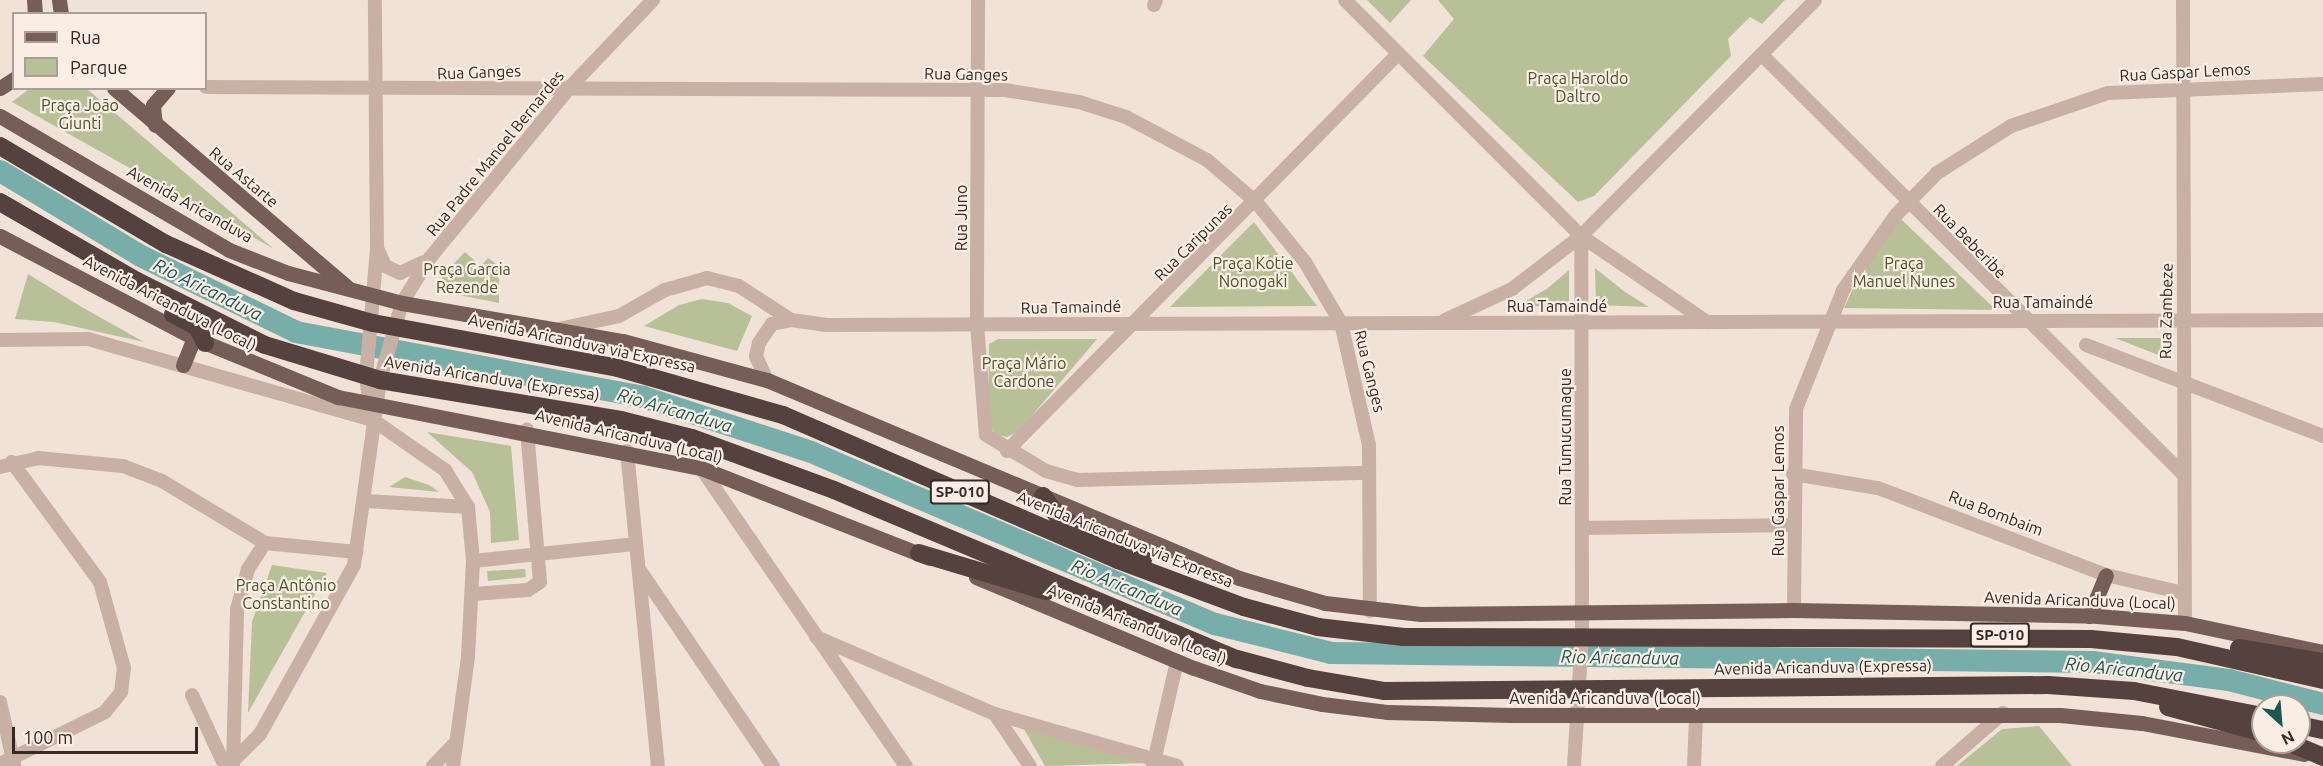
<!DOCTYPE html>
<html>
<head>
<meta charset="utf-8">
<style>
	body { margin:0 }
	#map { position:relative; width:2323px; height:766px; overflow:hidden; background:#f1e2d8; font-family:Ubuntu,sans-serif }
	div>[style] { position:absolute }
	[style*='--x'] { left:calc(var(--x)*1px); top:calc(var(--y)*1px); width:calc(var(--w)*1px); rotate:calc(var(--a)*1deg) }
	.green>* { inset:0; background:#b8c098 }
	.river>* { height:22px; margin:-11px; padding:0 11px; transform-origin:11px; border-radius:11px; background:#77aea9 }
	.minor>* { height:14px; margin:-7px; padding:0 7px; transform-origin:7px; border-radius:7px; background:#c9b0a4 }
	.major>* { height:15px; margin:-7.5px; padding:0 7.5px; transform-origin:7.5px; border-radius:7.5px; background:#775d57 }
	.highway>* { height:18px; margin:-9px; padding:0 9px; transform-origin:9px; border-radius:9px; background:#55413d }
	span { translate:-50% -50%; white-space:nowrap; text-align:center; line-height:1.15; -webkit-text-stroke:4.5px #f9ede4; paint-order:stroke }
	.shield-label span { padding:2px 4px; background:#f9ede4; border:2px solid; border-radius:4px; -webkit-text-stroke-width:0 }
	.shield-label { font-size:15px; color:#342926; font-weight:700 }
	.street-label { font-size:16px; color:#342926 }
	.park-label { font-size:16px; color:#49532a }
	.water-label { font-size:18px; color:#1c5652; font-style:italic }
	.legend { position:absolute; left:12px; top:12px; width:195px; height:78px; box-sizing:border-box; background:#f9ede4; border:2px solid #aa9f98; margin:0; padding:8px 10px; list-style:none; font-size:18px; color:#342926 }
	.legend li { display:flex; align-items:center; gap:12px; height:30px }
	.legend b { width:30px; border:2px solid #aa9f98 }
	.north { position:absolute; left:2251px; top:694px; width:60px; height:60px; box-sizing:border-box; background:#f9ede4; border:2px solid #aa9f98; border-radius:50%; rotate:154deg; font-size:16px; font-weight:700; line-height:24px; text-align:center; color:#342926 }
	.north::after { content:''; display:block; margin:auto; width:21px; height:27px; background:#1c5652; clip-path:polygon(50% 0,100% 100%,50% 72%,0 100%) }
	.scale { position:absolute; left:12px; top:727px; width:186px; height:27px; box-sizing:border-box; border:3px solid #342926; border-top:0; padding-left:8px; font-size:18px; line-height:21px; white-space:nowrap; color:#342926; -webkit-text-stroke:4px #f9ede4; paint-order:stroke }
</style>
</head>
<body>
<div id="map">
	<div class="green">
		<div style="clip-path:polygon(1367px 0,1411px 0,1390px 23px)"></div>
		<div style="clip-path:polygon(1438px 0,1785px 0,1762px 24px,1750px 17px,1728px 39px,1731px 56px,1594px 196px,1578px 202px,1423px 56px,1454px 19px)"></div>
		<div style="clip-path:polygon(29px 89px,87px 89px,274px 249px,12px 102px)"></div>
		<div style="clip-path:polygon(1901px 219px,1996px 310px,1844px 308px,1866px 261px)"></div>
		<div style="clip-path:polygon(1254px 222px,1317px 306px,1170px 307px,1232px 244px)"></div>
		<div style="clip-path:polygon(465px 252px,481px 266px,488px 258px,499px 266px,499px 303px,439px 291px,443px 275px)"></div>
		<div style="clip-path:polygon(1595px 268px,1625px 292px,1649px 307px,1596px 305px)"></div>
		<div style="clip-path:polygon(1569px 270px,1569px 305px,1516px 307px,1548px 288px)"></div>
		<div style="clip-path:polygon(28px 274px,80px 306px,144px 342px,54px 322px,15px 319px)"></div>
		<div style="clip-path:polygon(702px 299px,728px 303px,752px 316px,737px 351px,644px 326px,679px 305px)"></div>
		<div style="clip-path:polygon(2115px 338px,2165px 338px,2166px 358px)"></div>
		<div style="clip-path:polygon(998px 339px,1097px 339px,1019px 431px,1007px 437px,996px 435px,988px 422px,989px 344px)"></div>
		<div style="clip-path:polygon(427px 432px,511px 446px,519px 540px,491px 543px,490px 512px,472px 472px)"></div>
		<div style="clip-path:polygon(405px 477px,429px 485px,439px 492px,389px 487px)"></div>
		<div style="clip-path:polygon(272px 565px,327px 573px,248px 713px,252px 622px)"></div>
		<div style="clip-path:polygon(525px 569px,526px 577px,488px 581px,487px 571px)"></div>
		<div style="clip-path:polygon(2039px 726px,2072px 766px,1957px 766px,2002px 729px)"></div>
		<div style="clip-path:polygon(1024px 729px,1147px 763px,1045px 766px)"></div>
	</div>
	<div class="river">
		<div style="--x:0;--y:171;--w:162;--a:31.1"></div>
		<div style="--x:139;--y:255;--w:175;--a:26.1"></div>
		<div style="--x:296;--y:332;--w:353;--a:10.6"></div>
		<div style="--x:643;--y:397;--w:177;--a:18.1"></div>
		<div style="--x:811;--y:452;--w:439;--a:23.1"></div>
		<div style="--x:1215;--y:624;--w:120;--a:14"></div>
		<div style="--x:1331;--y:653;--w:761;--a:0.68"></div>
		<div style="--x:2092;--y:662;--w:138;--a:7.5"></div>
		<div style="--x:2229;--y:680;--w:97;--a:14.3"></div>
	</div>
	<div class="minor">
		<div style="--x:978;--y:0;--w:324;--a:90.2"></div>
		<div style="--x:977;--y:324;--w:111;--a:85.4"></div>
		<div style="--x:986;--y:435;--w:70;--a:31"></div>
		<div style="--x:1046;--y:471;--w:32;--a:16"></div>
		<div style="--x:1077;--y:480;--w:292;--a:-1.4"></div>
		<div style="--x:1345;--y:0;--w:334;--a:45"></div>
		<div style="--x:1581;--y:236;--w:153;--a:34.3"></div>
		<div style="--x:2183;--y:0;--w:623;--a:89.82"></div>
		<div style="--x:1154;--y:5;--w:5;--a:-68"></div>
		<div style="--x:1762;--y:55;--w:594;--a:44.86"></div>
		<div style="--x:206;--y:87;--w:799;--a:0.22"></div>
		<div style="--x:1005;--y:90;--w:75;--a:9.2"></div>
		<div style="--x:1079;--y:102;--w:49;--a:17.7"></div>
		<div style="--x:1126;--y:117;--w:92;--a:28"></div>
		<div style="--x:1207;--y:160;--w:65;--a:40.6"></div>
		<div style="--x:1256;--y:202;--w:77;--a:50.8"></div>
		<div style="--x:1305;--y:262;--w:71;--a:59.5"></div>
		<div style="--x:1341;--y:323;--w:125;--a:77.1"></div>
		<div style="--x:1369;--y:445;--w:166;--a:89.7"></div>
		<div style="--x:378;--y:250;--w:17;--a:66"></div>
		<div style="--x:385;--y:266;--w:17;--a:25"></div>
		<div style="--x:400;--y:273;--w:26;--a:-25"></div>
		<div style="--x:1445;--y:320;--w:74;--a:-24.8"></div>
		<div style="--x:1512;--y:289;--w:87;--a:-37.5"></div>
		<div style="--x:1581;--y:236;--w:332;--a:-45.2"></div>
		<div style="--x:559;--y:329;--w:61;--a:-12.2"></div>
		<div style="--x:619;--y:316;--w:53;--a:-29.5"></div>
		<div style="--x:665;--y:290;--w:44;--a:-15.9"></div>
		<div style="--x:707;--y:278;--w:33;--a:14"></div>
		<div style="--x:739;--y:286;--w:62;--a:33.2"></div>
		<div style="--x:791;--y:320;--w:36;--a:8"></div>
		<div style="--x:827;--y:325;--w:1496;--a:-0.19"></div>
		<div style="--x:0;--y:340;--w:88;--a:-0.7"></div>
		<div style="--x:88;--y:339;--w:296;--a:15.9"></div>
		<div style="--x:373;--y:420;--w:88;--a:34.8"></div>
		<div style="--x:445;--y:470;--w:44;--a:58.1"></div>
		<div style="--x:468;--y:507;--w:54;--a:84.7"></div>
		<div style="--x:473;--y:561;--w:96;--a:93"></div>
		<div style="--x:468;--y:657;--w:110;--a:97.8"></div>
		<div style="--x:2086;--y:345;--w:254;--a:21"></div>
		<div style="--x:767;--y:380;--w:26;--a:-115"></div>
		<div style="--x:756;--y:356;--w:13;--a:-77"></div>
		<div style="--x:759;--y:343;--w:23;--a:-56"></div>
		<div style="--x:772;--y:324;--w:19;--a:-12"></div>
		<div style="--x:371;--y:413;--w:36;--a:-98"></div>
		<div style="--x:366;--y:377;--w:129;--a:-85.1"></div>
		<div style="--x:377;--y:248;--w:248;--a:-90.5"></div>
		<div style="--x:627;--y:451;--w:317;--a:84.4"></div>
		<div style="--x:1007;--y:451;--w:557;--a:-45.44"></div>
		<div style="--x:0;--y:467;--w:39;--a:-13"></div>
		<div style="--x:38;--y:458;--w:85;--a:5.4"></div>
		<div style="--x:123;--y:466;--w:42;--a:21"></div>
		<div style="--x:162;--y:481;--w:120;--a:31"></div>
		<div style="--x:265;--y:543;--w:92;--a:5.6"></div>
		<div style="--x:701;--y:468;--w:362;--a:55.5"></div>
		<div style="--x:1793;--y:474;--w:86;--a:9.4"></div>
		<div style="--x:1878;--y:488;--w:244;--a:20.9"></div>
		<div style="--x:2106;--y:575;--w:80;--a:13"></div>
		<div style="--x:366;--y:501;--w:102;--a:3.4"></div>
		<div style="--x:1582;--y:528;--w:211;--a:-0.8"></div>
		<div style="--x:473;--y:561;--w:164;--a:-6"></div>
		<div style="--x:641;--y:572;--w:235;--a:55.8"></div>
		<div style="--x:473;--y:594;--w:55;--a:-4.2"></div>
		<div style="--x:528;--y:590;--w:14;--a:-34"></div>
		<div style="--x:540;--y:582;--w:153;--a:-94.9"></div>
		<div style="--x:1794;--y:610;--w:201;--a:-89.4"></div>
		<div style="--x:1796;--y:409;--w:128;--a:-68.4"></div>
		<div style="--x:1843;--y:290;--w:92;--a:-54.8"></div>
		<div style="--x:1896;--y:215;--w:59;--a:-45.7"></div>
		<div style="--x:1937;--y:173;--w:88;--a:-32.4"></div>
		<div style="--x:2011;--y:126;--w:102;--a:-18.8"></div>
		<div style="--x:2108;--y:93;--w:215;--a:-2.4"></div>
		<div style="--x:816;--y:637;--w:195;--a:23.3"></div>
		<div style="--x:995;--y:714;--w:189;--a:15.9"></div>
		<div style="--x:192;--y:695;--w:78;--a:65.1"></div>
		<div style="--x:0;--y:702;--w:64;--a:77.3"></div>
		<div style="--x:995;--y:714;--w:63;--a:56.1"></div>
		<div style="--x:0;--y:764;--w:117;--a:-26.3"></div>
		<div style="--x:105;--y:712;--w:26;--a:-51"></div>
		<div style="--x:121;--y:692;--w:24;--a:-83"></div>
		<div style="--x:124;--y:668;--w:89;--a:-105.6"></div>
		<div style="--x:100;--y:582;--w:149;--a:-126.3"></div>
		<div style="--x:228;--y:766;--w:45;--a:-45"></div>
		<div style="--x:260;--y:734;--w:193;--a:-60.9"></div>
		<div style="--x:354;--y:565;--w:187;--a:-82"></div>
		<div style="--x:380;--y:380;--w:80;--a:-74.1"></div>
		<div style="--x:402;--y:303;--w:52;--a:-58.5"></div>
		<div style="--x:429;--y:259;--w:224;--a:-50.6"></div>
		<div style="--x:571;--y:86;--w:119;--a:-46.4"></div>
		<div style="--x:233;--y:766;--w:157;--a:-88.5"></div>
		<div style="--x:237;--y:609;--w:41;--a:-74.6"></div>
		<div style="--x:248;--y:569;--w:31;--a:-57"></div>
		<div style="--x:433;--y:766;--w:30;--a:-46"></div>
		<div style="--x:1153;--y:766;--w:108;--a:-77.1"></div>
		<div style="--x:1574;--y:766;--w:129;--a:-86.5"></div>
		<div style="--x:1582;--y:637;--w:401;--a:-90.1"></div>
		<div style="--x:1694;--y:766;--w:49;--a:-87.7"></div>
		<div style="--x:1942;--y:766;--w:81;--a:-41"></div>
	</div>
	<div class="major">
		<div style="--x:34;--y:0;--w:14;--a:86"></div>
		<div style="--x:59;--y:0;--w:14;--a:82"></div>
		<div style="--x:0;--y:88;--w:17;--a:-33"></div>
		<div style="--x:114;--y:88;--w:306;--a:40.5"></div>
		<div style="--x:0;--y:116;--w:265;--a:30.3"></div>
		<div style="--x:229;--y:250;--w:63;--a:21.3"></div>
		<div style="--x:288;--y:273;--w:118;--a:14.7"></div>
		<div style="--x:402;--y:303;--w:224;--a:9.8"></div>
		<div style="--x:623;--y:341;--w:149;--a:15.2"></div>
		<div style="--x:767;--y:380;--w:512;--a:22.76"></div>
		<div style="--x:1239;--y:578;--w:90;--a:16.2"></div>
		<div style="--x:1325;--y:603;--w:96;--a:6.6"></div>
		<div style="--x:1420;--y:614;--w:374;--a:-0.6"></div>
		<div style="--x:1794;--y:610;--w:303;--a:1.1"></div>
		<div style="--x:2097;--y:616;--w:88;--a:4.5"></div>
		<div style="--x:2185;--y:623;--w:141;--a:11.9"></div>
		<div style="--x:155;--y:125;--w:20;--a:-96"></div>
		<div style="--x:153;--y:105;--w:23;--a:-49"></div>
		<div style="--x:0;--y:236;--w:219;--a:27.7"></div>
		<div style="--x:194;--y:338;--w:156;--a:22.3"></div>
		<div style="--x:338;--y:397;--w:370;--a:11.1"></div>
		<div style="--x:701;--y:468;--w:245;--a:21.5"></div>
		<div style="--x:183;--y:365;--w:29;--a:-68"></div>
		<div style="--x:976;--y:577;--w:236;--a:22.7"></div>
		<div style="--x:1194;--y:668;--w:70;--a:19.2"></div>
		<div style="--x:1260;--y:691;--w:63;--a:11.8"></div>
		<div style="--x:1322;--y:704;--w:65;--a:7"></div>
		<div style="--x:1387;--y:712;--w:125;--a:1.4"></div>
		<div style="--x:1512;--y:715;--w:548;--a:0"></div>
		<div style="--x:2060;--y:715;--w:82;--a:5.6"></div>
		<div style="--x:2142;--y:723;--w:165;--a:10.8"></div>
		<div style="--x:2089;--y:616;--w:44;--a:-67.5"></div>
	</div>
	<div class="highway">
		<div style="--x:0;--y:146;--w:193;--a:30.6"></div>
		<div style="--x:166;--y:244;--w:140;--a:24"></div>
		<div style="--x:294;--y:301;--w:82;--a:15.6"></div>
		<div style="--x:373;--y:323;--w:249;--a:10.4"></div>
		<div style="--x:618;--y:368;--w:172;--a:15.9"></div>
		<div style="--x:783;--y:415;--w:365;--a:23.4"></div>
		<div style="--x:1118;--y:560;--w:134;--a:20.5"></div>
		<div style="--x:1244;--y:607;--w:77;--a:15.1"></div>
		<div style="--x:1318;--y:627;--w:86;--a:6.7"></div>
		<div style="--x:1403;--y:637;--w:688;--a:0.17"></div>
		<div style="--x:2091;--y:639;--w:86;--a:5.3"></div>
		<div style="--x:2177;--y:647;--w:150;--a:12.7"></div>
		<div style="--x:0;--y:202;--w:158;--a:30"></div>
		<div style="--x:137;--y:281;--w:143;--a:26.6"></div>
		<div style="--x:265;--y:345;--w:120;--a:16.9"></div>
		<div style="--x:380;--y:380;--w:244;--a:9.4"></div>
		<div style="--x:621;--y:420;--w:73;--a:14.2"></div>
		<div style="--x:692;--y:438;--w:151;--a:20.1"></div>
		<div style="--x:834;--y:490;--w:437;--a:22.8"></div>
		<div style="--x:1237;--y:659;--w:73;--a:15"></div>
		<div style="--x:1308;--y:678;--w:78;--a:9.6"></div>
		<div style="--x:1385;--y:691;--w:663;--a:-0.52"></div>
		<div style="--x:2048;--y:685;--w:86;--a:4"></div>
		<div style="--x:2134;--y:691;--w:131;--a:11"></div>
		<div style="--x:173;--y:314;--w:27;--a:28"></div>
		<div style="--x:197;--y:327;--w:18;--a:63"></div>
		<div style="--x:1043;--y:496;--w:26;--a:54"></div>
		<div style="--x:1058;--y:517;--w:95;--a:26.3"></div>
		<div style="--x:919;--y:553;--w:133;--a:16.7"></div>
		<div style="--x:2239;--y:648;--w:85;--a:9.5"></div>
		<div style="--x:2168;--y:707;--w:98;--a:15.3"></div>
		<div style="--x:2299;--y:725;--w:25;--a:12"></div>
		<div style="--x:2288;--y:742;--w:38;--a:23"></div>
	</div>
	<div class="shield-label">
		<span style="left:960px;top:492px">SP-010</span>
		<span style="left:2000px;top:635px">SP-010</span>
	</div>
	<div class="street-label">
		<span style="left:479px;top:72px;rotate:-2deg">Rua Ganges</span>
		<span style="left:2185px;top:72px;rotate:-3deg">Rua Gaspar Lemos</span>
		<span style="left:966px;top:74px;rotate:1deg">Rua Ganges</span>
		<span style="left:495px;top:153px;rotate:-51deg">Rua Padre Manoel Bernardes</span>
		<span style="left:244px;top:177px;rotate:40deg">Rua Astarte</span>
		<span style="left:190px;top:204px;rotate:29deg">Avenida Aricanduva</span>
		<span style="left:961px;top:218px;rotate:-90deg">Rua Juno</span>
		<span style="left:1970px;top:241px;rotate:46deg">Rua Beberibe</span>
		<span style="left:1193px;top:242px;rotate:-45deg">Rua Caripunas</span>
		<span style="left:2043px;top:302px">Rua Tamaindé</span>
		<span style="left:170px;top:303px;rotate:27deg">Avenida Aricanduva (Local)</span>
		<span style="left:1557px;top:306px">Rua Tamaindé</span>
		<span style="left:1071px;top:307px;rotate:-1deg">Rua Tamaindé</span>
		<span style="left:2166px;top:311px;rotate:-89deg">Rua Zambeze</span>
		<span style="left:582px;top:343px;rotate:12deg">Avenida Aricanduva via Expressa</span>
		<span style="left:1370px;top:371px;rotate:76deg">Rua Ganges</span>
		<span style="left:492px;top:378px;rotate:9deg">Avenida Aricanduva (Expressa)</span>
		<span style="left:629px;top:436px;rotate:13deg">Avenida Aricanduva (Local)</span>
		<span style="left:1565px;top:437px;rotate:-90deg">Rua Tumucumaque</span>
		<span style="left:1778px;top:491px;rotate:-90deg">Rua Gaspar Lemos</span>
		<span style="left:1996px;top:513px;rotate:21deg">Rua Bombaim</span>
		<span style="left:1125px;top:539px;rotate:22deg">Avenida Aricanduva via Expressa</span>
		<span style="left:2080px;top:600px;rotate:2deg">Avenida Aricanduva (Local)</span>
		<span style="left:1137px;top:624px;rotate:22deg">Avenida Aricanduva (Local)</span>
		<span style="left:1823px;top:667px;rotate:-1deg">Avenida Aricanduva (Expressa)</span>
		<span style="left:1605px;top:698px">Avenida Aricanduva (Local)</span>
	</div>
	<div class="park-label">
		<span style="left:1578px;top:87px">Praça Haroldo<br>Daltro</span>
		<span style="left:80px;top:114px">Praça João<br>Giunti</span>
		<span style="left:1253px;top:272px">Praça Kotie<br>Nonogaki</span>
		<span style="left:1904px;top:272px">Praça<br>Manuel Nunes</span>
		<span style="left:467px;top:278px">Praça Garcia<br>Rezende</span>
		<span style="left:1024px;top:372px">Praça Mário<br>Cardone</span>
		<span style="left:286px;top:594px">Praça Antônio<br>Constantino</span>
	</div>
	<div class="water-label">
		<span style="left:208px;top:289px;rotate:26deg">Rio Aricanduva</span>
		<span style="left:675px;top:410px;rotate:16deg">Rio Aricanduva</span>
		<span style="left:1127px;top:587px;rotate:23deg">Rio Aricanduva</span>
		<span style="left:1620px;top:657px;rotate:1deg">Rio Aricanduva</span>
		<span style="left:2124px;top:669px;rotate:6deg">Rio Aricanduva</span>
	</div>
	<ul class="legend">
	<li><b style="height:8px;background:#775d57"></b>Rua</li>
	<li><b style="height:16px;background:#b8c098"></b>Parque</li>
	</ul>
	<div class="north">N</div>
	<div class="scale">100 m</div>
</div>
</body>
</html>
